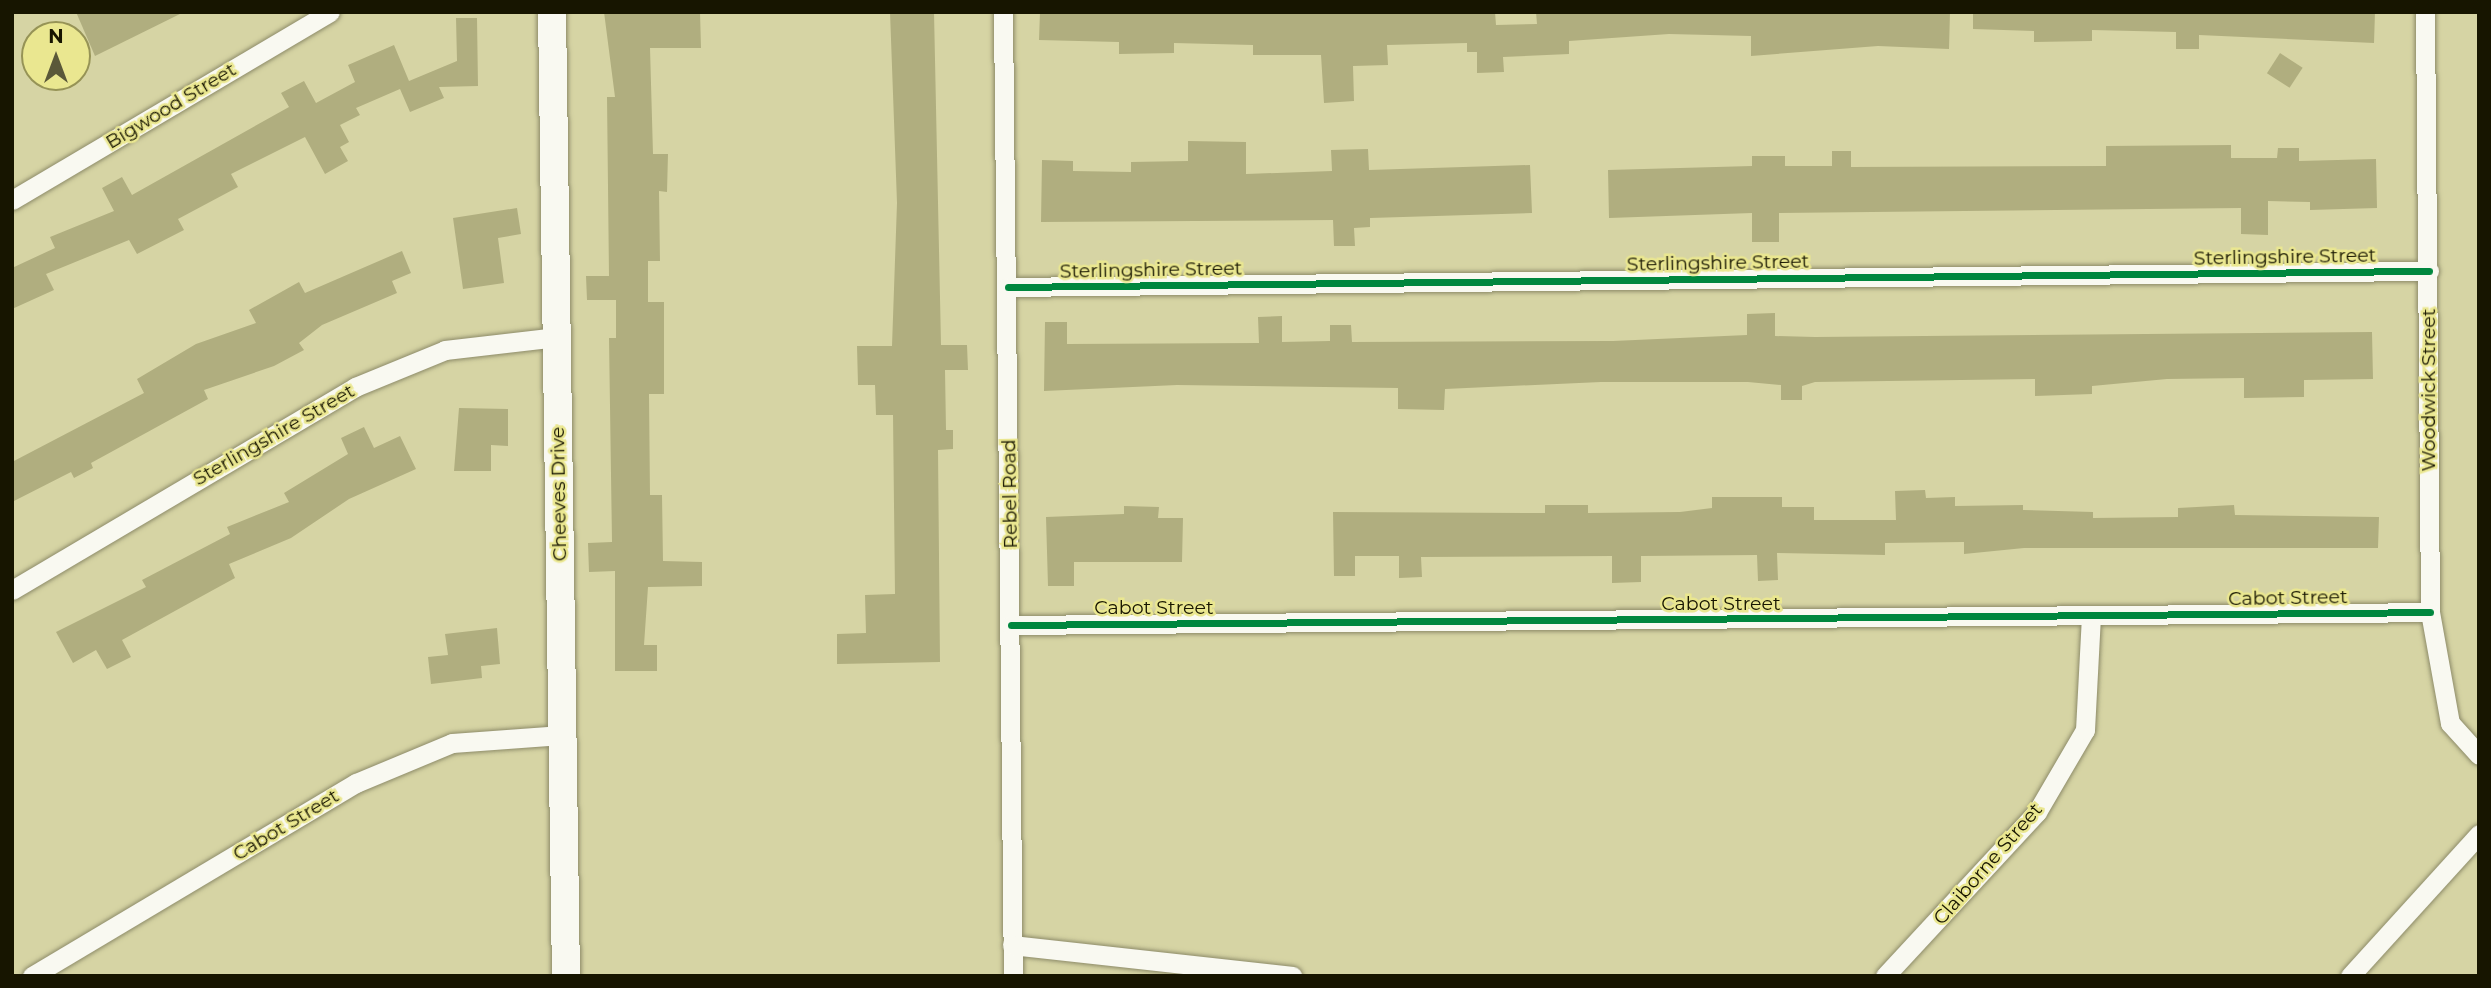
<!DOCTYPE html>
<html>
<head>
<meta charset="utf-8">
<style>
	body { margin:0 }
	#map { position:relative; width:2491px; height:988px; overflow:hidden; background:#d6d4a4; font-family:Montserrat,sans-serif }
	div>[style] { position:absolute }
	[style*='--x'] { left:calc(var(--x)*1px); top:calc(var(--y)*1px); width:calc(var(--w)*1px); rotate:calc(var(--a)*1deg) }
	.building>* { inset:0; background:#b0ae7f; transform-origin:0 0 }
	.roads { filter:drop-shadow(0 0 2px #8d8b69) drop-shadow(0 0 2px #8d8b69) }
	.street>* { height:19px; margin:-9.5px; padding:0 9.5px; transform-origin:9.5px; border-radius:9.5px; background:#f9f9f1 }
	.secondary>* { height:28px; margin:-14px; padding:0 14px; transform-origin:14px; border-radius:14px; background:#f9f9f1 }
	.cycleway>* { height:7px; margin:-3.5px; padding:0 3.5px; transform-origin:3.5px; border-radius:3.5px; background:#00873e }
	span { translate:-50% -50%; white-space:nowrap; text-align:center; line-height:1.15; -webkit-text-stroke:5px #eae790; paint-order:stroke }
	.street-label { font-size:19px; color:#171500 }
	.frame { position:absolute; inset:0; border:14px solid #171500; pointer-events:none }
	.north { position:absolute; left:21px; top:21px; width:70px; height:70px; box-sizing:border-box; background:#eae790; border:2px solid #969356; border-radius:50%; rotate:0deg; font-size:19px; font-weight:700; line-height:28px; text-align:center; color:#171500 }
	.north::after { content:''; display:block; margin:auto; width:24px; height:32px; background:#5a5839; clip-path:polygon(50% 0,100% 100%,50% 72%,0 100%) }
</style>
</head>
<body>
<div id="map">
	<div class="building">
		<div style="clip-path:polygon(76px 12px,184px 12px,95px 56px)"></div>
		<div style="clip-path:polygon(604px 12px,700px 12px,701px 48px,650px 48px,653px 154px,668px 154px,667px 192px,659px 191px,660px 261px,648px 261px,648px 302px,664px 302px,664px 394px,649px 394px,650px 495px,662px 495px,663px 561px,702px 562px,702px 586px,648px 587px,644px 645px,657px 645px,657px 671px,615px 671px,615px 571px,589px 572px,588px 543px,612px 542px,609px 338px,616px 338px,616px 300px,587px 300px,586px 276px,609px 276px,607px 97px,615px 97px)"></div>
		<div style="clip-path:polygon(890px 12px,934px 12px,941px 345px,967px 345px,968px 370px,945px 370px,946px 430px,953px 430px,953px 449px,938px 450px,940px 662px,837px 664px,837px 634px,866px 633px,865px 595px,895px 594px,893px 415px,876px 415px,875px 385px,858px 385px,857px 346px,892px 346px,897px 203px)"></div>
		<div style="clip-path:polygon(1040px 12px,1495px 12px,1496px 25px,1537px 24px,1536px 12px,1950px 12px,1949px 49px,1878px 46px,1751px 56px,1751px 36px,1669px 34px,1569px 41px,1569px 54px,1503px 57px,1504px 72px,1477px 73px,1477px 52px,1467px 52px,1467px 43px,1387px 45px,1388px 65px,1353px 66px,1354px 101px,1324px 103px,1321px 55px,1253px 55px,1253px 45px,1174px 43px,1174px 53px,1119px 54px,1119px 42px,1039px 40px)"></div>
		<div style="clip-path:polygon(1973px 12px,2375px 12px,2374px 43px,2199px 35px,2199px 49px,2176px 49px,2176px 32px,2092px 30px,2092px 41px,2034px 42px,2034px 31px,1973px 29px)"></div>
		<div style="clip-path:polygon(456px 18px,477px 18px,478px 86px,439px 87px,444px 98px,410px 112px,400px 89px,356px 108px,360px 115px,340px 125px,349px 142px,340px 147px,348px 161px,325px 174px,305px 137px,231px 174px,238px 187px,178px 219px,184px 230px,137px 254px,129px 240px,46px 274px,54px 290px,12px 309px,12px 268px,55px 248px,50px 237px,114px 211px,102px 188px,122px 177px,132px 195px,289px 107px,281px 93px,304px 81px,316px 103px,355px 82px,348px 65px,394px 45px,409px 81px,457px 61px)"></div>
		<div style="left:2280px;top:53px;width:27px;height:24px;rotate:33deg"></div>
		<div style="clip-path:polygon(1188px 141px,1246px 142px,1246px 174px,1332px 171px,1331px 150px,1368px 149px,1369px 170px,1530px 165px,1532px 213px,1370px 218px,1370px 227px,1354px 228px,1355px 246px,1334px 246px,1333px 220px,1041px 222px,1042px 160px,1073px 161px,1073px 171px,1131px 172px,1131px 162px,1188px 161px)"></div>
		<div style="clip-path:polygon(2231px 145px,2231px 158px,2277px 158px,2278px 148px,2299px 148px,2299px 161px,2376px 159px,2377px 208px,2310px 210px,2310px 202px,2268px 201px,2268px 235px,2241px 234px,2241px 208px,1779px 213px,1779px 242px,1752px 242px,1752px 213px,1609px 218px,1608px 170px,1752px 166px,1752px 156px,1785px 156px,1785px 166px,1832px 166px,1832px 151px,1851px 151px,1851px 167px,2106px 166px,2106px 146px)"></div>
		<div style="clip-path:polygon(517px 208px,521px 234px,498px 238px,504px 283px,463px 289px,453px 218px)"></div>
		<div style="clip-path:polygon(402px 251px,411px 273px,392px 281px,397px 293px,322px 325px,299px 343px,304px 350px,274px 366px,204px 390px,208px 399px,91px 463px,93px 468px,74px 478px,71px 472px,12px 502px,12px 462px,144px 393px,137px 379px,196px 344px,256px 323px,249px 310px,299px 282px,305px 293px)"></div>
		<div style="clip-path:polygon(1775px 313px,1775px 336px,1815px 337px,2372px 332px,2373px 379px,2304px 380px,2304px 397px,2244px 398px,2244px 378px,2167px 379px,2092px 386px,2092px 394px,2035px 396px,2035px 379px,1815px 382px,1802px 386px,1802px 400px,1781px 400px,1781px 385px,1748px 382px,1601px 382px,1445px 389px,1444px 410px,1398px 409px,1398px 388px,1177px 385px,1044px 391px,1045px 322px,1067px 322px,1067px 344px,1259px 343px,1258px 317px,1282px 316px,1282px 342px,1330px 341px,1330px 325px,1351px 325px,1352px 342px,1613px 341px,1747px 335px,1747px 314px)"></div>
		<div style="clip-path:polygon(459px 408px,508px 409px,508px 446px,491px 445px,491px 471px,454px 471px)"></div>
		<div style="clip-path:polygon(364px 427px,374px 448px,400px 436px,416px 469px,349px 499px,291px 538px,229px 564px,235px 578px,122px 640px,131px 657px,107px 669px,96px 650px,73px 663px,56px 632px,146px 587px,142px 580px,230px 534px,227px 527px,289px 502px,284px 493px,348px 454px,341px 438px)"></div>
		<div style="clip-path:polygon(1925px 490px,1926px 498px,1955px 497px,1955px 506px,2023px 505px,2023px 510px,2093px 512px,2093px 518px,2178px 517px,2178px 508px,2234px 505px,2235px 515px,2379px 517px,2378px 548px,2024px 548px,1964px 554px,1964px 542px,1885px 543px,1885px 555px,1777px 553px,1778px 580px,1758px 581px,1757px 555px,1641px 556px,1641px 582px,1612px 583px,1612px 556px,1421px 557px,1422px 577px,1399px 578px,1399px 556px,1355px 556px,1355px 576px,1334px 576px,1333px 512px,1545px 513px,1545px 505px,1588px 505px,1588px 513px,1680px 512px,1712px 508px,1712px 497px,1782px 497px,1782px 507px,1814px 507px,1814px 520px,1896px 520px,1895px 491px)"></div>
		<div style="clip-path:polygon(1124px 506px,1159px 507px,1158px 518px,1183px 518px,1182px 562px,1074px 562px,1074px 586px,1048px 586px,1046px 517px,1124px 514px)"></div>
		<div style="clip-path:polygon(497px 628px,500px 664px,481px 666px,482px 678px,431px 684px,428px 657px,448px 655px,445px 634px)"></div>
	</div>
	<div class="roads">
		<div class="street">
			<div style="--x:1003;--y:12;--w:964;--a:89.41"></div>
			<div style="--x:2425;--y:12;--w:600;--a:89.52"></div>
			<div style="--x:2430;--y:612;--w:113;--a:79.8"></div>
			<div style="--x:2450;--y:723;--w:43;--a:47.8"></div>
			<div style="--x:12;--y:200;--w:369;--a:-30.6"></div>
			<div style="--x:1008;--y:287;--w:1421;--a:-0.65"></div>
			<div style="--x:12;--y:590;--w:399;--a:-30.6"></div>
			<div style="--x:355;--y:387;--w:97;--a:-22.3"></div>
			<div style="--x:445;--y:350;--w:113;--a:-6.6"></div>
			<div style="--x:1011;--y:625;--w:1419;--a:-0.52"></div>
			<div style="--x:1012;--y:945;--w:282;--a:6.3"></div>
			<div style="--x:32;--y:976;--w:377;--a:-30.8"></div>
			<div style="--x:356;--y:783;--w:104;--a:-22.6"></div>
			<div style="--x:452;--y:743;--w:110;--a:-4.2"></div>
			<div style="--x:1885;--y:976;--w:224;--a:-47.2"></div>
			<div style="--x:2037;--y:812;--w:95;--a:-59.7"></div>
			<div style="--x:2085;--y:730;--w:113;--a:-87"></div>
			<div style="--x:2350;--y:976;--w:192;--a:-47.7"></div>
		</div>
		<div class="secondary">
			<div style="--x:552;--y:12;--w:964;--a:89.17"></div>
		</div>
	</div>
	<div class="cycleway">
		<div style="--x:1008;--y:287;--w:1421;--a:-0.65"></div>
		<div style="--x:1011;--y:625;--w:1419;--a:-0.52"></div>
	</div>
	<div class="street-label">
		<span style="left:171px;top:106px;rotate:-31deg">Bigwood Street</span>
		<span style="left:2285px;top:257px;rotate:-1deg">Sterlingshire Street</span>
		<span style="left:1718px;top:263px;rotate:-1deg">Sterlingshire Street</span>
		<span style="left:1151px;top:270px;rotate:-1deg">Sterlingshire Street</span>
		<span style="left:2429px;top:390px;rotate:-90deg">Woodwick Street</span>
		<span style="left:274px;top:435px;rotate:-30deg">Sterlingshire Street</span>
		<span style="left:559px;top:494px;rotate:-91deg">Cheeves Drive</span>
		<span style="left:1010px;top:494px;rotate:-91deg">Rebel Road</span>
		<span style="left:2288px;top:598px;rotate:-1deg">Cabot Street</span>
		<span style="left:1721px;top:604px">Cabot Street</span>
		<span style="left:1154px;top:608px">Cabot Street</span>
		<span style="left:286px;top:825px;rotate:-31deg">Cabot Street</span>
		<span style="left:1988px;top:864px;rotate:-49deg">Claiborne Street</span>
	</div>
	<div class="frame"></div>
	<div class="north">N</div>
</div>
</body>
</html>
